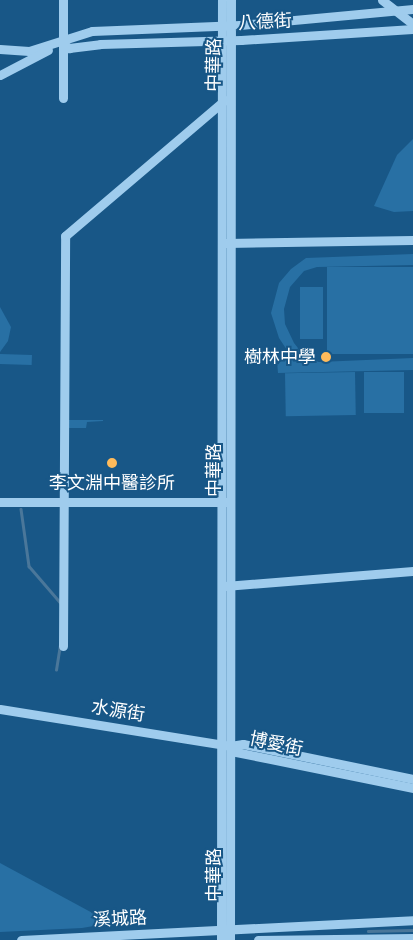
<!DOCTYPE html>
<html>
<head>
<meta charset="utf-8">
<style>
	body { margin:0 }
	#map { position:relative; width:413px; height:940px; overflow:hidden; background:#185787; font-family:Roboto,"Noto Sans TC",sans-serif }
	div>[style] { position:absolute }
	.green>* { inset:0; background:#2870a4; transform-origin:0 0 }
	.stream>* { height:2.5px; margin:-1.25px; padding:0 1.25px; transform-origin:1.25px; border-radius:1.25px; background:#4a779a }
	.minor>* { height:9px; margin:-4.5px; padding:0 4.5px; transform-origin:4.5px; border-radius:4.5px; background:#9fcced }
	.dots>* { width:14px; height:14px; translate:-50% -50%; box-sizing:border-box; border:2px solid #185787; border-radius:50% }
	span { translate:-50% -50%; white-space:nowrap; text-align:center; line-height:1.15; -webkit-text-stroke:4px #185787; paint-order:stroke }
	.street-label { font-size:18px; color:#fff }
	.poi-label { font-size:18px; color:#fff }
	.right { translate:-100% -50%; text-align:right }
</style>
</head>
<body>
<div id="map">
	<div class="green">
		<i style="clip-path:polygon(413px 139px,413px 211px,394px 212px,374px 206px,397px 155px)"></i>
		<i style="clip-path:polygon(413px 254px,413px 265px,317px 267px,304px 271px,290px 287px,284px 309px,285px 324px,294px 343px,306px 358px,319px 362px,413px 358px,413px 370px,278px 373px,277px 361px,293px 359px,279px 338px,271px 313px,279px 283px,291px 269px,306px 258px)"></i>
		<i style="left:413px;top:267px;width:87px;height:86px;rotate:90deg"></i>
		<i style="left:300px;top:287px;width:23px;height:52px"></i>
		<i style="clip-path:polygon(0 307px,11px 327px,8px 341px,0 352px)"></i>
		<i style="left:0;top:354px;width:32px;height:10px;rotate:2deg"></i>
		<i style="left:355px;top:372px;width:43px;height:70px;rotate:89deg"></i>
		<i style="left:404px;top:372px;width:41px;height:40px;rotate:90deg"></i>
		<i style="clip-path:polygon(67px 420px,103px 420px,103px 421px,87px 422px,86px 428px,67px 428px)"></i>
		<i style="clip-path:polygon(0 863px,111px 923px,82px 928px,0 932px)"></i>
	</div>
	<div class="stream">
		<i style="left:21px;top:509px;width:58px;rotate:82deg"></i>
		<i style="left:29px;top:566px;width:48px;rotate:49.3deg"></i>
		<i style="left:56px;top:670px;width:25px;rotate:-81deg"></i>
		<i style="left:368px;top:931px;width:45px;rotate:-1.3deg"></i>
	</div>
	<div class="minor">
		<i style="left:382px;top:0;width:39px;rotate:38deg"></i>
		<i style="left:62px;top:43px;width:9px;rotate:36deg"></i>
		<i style="left:69px;top:48px;width:31px;rotate:-7deg"></i>
		<i style="left:100px;top:44px;width:141px;rotate:-1.6deg"></i>
		<i style="left:241px;top:40px;width:172px;rotate:-3.7deg"></i>
		<i style="left:0;top:49px;width:29px;rotate:4deg"></i>
		<i style="left:29px;top:51px;width:66px;rotate:-17.6deg"></i>
		<i style="left:92px;top:31px;width:148px;rotate:-2.3deg"></i>
		<i style="left:240px;top:25px;width:174px;rotate:-5.3deg"></i>
		<i style="left:0;top:75px;width:54px;rotate:-27.5deg"></i>
		<i style="left:63px;top:98px;width:98px;rotate:-90deg"></i>
		<i style="left:226px;top:243px;width:187px;rotate:-0.9deg"></i>
		<i style="left:0;top:502px;width:228px"></i>
		<i style="left:225px;top:586px;width:189px;rotate:-4.6deg"></i>
		<i style="left:63px;top:646px;width:410px;rotate:-89.7deg"></i>
		<i style="left:65px;top:236px;width:210px;rotate:-40.4deg"></i>
		<i style="left:0;top:709px;width:233px;rotate:9.1deg"></i>
		<i style="left:230px;top:746px;width:13px;rotate:-9deg"></i>
		<i style="left:243px;top:744px;width:174px;rotate:11.6deg"></i>
		<i style="left:230px;top:746px;width:8px;rotate:45deg"></i>
		<i style="left:236px;top:752px;width:181px;rotate:11.5deg"></i>
		<i style="left:21px;top:940px;width:393px;rotate:-2.9deg"></i>
		<i style="left:221px;top:940px;width:940px;rotate:-89.94deg"></i>
		<i style="left:230px;top:940px;width:940px;rotate:-89.94deg"></i>
		<i style="left:258px;top:940px;width:155px;rotate:-0.7deg"></i>
	</div>
	<div class="dots">
		<i style="left:326px;top:357px;background:#ffbb5b"></i>
		<i style="left:112px;top:463px;background:#ffbb5b"></i>
	</div>
	<div class="street-label">
		<span style="left:265px;top:22px;rotate:-3deg">八德街</span>
		<span style="left:214px;top:65px;rotate:-89deg">中華路</span>
		<span style="left:214px;top:470px;rotate:-90deg">中華路</span>
		<span style="left:118px;top:711px;rotate:9deg">水源街</span>
		<span style="left:276px;top:744px;rotate:12deg">博愛街</span>
		<span style="left:214px;top:875px;rotate:-90deg">中華路</span>
		<span style="left:120px;top:919px;rotate:-3deg">溪城路</span>
	</div>
	<div class="poi-label">
		<span class="right" style="left:316px;top:357px">樹林中學</span>
		<span style="left:112px;top:483px">李文淵中醫診所</span>
	</div>
</div>
</body>
</html>
